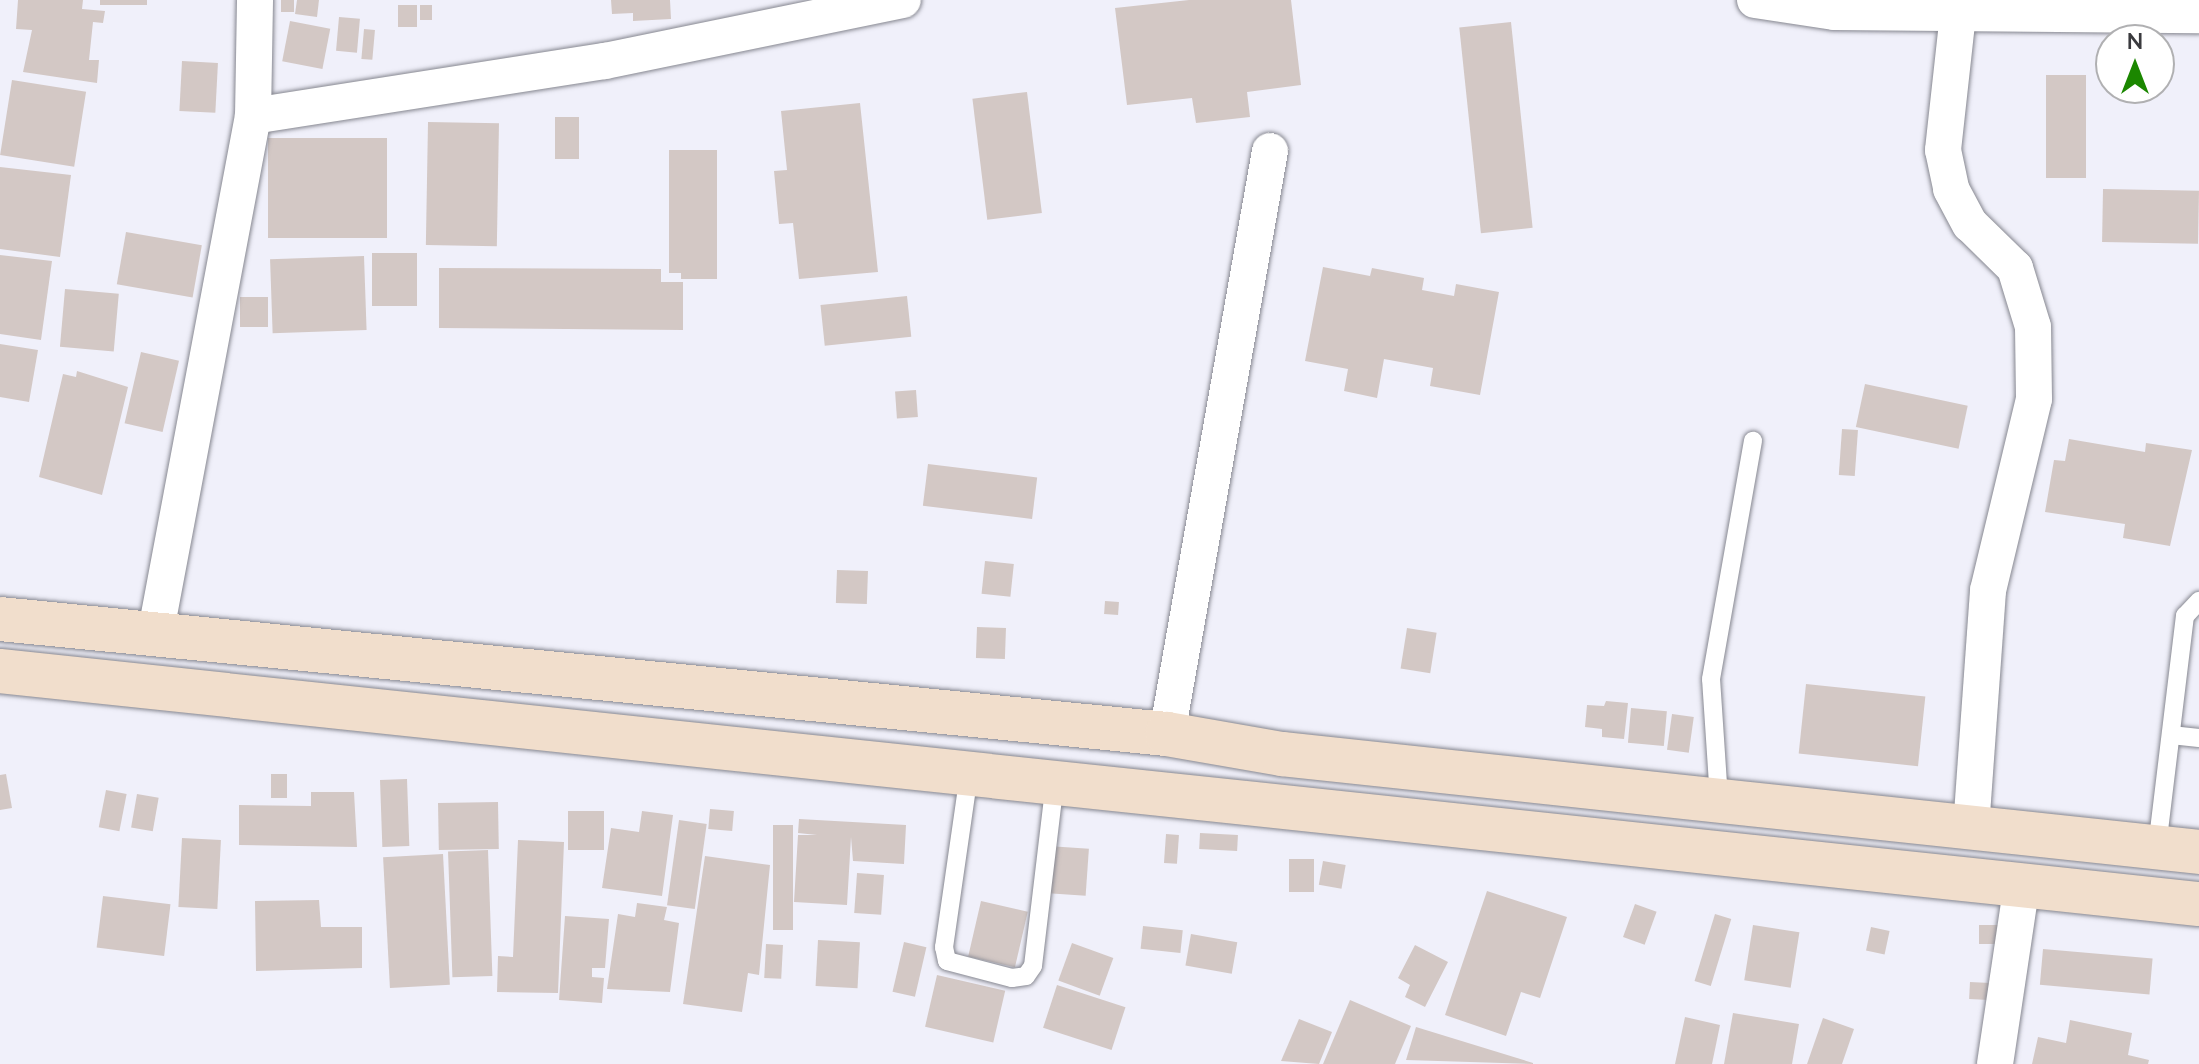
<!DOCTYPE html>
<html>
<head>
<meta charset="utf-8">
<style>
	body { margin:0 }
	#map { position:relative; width:2199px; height:1064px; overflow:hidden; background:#f0f0fa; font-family:"Nunito Sans",sans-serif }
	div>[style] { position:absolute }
	.building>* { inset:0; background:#d3c8c5; transform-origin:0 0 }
	.roads { filter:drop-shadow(0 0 2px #868790) drop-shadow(0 0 2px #868790) }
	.lane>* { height:18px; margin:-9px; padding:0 9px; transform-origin:9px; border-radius:9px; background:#fff }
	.street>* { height:36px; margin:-18px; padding:0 18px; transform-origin:18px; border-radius:18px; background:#fff }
	.secondary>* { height:44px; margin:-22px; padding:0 22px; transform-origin:22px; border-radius:22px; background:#f1decc }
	span { translate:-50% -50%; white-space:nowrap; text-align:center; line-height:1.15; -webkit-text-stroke:6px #fff; paint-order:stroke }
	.north { position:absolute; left:2095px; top:24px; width:80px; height:80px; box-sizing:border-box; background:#fff; border:2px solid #b0b0b2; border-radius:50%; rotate:0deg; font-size:22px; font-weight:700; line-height:32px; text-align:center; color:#3a3a3e }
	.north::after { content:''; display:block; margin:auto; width:28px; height:36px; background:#1b8700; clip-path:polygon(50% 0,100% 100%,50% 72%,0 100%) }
</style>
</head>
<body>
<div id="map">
	<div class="building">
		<i style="clip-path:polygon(18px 0,83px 0,82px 9px,105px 11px,103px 23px,93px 22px,89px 60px,99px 60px,97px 83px,23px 72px,32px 30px,16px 29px)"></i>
		<i style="left:100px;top:0;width:47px;height:5px"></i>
		<i style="left:281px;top:0;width:13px;height:12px"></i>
		<i style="clip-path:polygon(297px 0,319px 0,317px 17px,295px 14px)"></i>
		<i style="clip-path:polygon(611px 0,670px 0,671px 19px,633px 21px,633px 13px,612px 14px)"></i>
		<i style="clip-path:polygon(1189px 0,1291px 0,1301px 85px,1247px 92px,1250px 117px,1196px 123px,1192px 98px,1127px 105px,1115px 8px)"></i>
		<i style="left:398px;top:5px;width:19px;height:22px"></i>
		<i style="left:420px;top:5px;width:12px;height:15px"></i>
		<i style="left:339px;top:17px;width:21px;height:34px;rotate:5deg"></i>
		<i style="left:290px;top:21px;width:41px;height:41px;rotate:11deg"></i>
		<i style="left:1511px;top:22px;width:207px;height:52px;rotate:84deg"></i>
		<i style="left:364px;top:29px;width:11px;height:30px;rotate:5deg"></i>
		<i style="left:182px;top:61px;width:36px;height:50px;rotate:3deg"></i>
		<i style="left:2046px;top:75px;width:40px;height:103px"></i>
		<i style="left:12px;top:80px;width:75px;height:76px;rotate:9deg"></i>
		<i style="left:1027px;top:92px;width:122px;height:55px;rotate:83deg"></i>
		<i style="clip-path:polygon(860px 103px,878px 272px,799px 279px,793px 223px,779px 224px,774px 171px,787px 170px,781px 111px)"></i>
		<i style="left:555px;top:117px;width:24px;height:42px"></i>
		<i style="left:428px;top:122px;width:71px;height:123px;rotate:1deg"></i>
		<i style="left:268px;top:138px;width:119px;height:100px"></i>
		<i style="clip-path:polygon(669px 150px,717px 150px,717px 279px,681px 279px,681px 273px,669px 273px)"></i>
		<i style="clip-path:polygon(0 167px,71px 175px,60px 257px,0 249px)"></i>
		<i style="left:2103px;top:189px;width:96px;height:53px;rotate:1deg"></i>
		<i style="left:126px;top:232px;width:77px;height:53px;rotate:10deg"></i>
		<i style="left:372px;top:253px;width:45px;height:53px"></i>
		<i style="clip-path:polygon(0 255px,52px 261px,41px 340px,0 334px)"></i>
		<i style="left:364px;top:256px;width:74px;height:94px;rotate:88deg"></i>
		<i style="clip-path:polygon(1323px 267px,1370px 276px,1372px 268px,1424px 278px,1422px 290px,1454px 296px,1456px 284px,1499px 292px,1480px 395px,1430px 386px,1433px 368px,1384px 359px,1377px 398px,1344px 391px,1348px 369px,1305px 361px)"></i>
		<i style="clip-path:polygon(439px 268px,661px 269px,661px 282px,683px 282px,683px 330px,439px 328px)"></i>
		<i style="left:65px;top:289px;width:54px;height:58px;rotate:5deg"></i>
		<i style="left:907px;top:296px;width:41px;height:87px;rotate:84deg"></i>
		<i style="left:240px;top:297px;width:28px;height:30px"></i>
		<i style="clip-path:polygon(0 344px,38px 350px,29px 402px,0 397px)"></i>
		<i style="left:141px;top:352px;width:39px;height:73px;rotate:13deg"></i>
		<i style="clip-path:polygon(77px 371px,128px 387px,102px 495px,39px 477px,63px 374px,76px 377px)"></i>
		<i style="left:1865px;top:384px;width:105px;height:44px;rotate:12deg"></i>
		<i style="left:916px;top:390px;width:27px;height:21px;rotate:86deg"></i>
		<i style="left:1842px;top:429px;width:16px;height:46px;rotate:4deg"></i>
		<i style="clip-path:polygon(2069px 439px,2145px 452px,2146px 443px,2192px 450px,2170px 546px,2123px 538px,2125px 524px,2045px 512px,2054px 460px,2065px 461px)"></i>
		<i style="left:928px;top:464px;width:110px;height:42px;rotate:7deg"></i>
		<i style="left:985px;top:561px;width:29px;height:33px;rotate:6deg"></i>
		<i style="left:837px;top:570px;width:31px;height:33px;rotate:2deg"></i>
		<i style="left:1105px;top:601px;width:14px;height:13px;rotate:4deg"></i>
		<i style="left:977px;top:627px;width:29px;height:31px;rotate:2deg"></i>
		<i style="left:1407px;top:628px;width:30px;height:41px;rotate:9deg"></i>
		<i style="left:1806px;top:684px;width:120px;height:70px;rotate:6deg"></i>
		<i style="clip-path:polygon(1606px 701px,1628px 703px,1624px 739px,1602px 737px,1602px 729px,1585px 727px,1587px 705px,1604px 706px)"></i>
		<i style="left:1631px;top:708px;width:36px;height:35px;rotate:5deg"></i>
		<i style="left:1672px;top:714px;width:22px;height:36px;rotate:8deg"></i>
		<i style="clip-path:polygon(6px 774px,12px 808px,0 810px,0 775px)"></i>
		<i style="left:271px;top:774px;width:16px;height:24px"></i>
		<i style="left:407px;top:779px;width:67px;height:27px;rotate:88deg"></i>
		<i style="left:106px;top:790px;width:21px;height:38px;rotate:11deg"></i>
		<i style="clip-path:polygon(311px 792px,354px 792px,357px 847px,239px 845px,239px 805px,311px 806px)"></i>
		<i style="left:137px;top:794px;width:22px;height:34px;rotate:10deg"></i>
		<i style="left:498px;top:802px;width:47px;height:60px;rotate:89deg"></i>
		<i style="left:710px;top:809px;width:24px;height:20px;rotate:5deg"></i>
		<i style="left:568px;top:811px;width:36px;height:39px"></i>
		<i style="clip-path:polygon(642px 811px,673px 815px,662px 896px,602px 888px,611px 828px,639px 832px)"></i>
		<i style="clip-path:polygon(799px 819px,906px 825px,904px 864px,853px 861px,851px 837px,847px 905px,794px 902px,798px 835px,817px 835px,798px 833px)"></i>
		<i style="left:679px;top:820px;width:28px;height:86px;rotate:8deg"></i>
		<i style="left:773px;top:825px;width:20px;height:105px"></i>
		<i style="left:1200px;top:833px;width:38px;height:16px;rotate:3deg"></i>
		<i style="left:1166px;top:834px;width:13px;height:29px;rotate:4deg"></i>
		<i style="left:182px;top:838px;width:39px;height:69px;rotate:3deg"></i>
		<i style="clip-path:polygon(518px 840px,564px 842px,558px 993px,497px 992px,498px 956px,513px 957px)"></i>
		<i style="left:1048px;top:846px;width:41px;height:47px;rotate:4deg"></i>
		<i style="left:488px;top:850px;width:126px;height:40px;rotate:88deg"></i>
		<i style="left:443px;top:854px;width:131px;height:60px;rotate:87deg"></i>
		<i style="clip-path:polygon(705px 856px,770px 865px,759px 975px,748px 973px,742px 1012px,683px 1004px)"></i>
		<i style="left:1289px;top:859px;width:25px;height:33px"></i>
		<i style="left:1323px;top:861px;width:23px;height:24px;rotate:10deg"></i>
		<i style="left:857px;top:873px;width:27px;height:40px;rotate:4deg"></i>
		<i style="clip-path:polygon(1487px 891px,1567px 917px,1540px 998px,1521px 992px,1506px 1036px,1445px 1015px)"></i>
		<i style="left:103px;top:896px;width:68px;height:52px;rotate:7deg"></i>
		<i style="clip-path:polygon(319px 900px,321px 927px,362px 927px,362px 968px,256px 971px,255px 901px)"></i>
		<i style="left:981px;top:901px;width:48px;height:57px;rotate:13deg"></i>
		<i style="clip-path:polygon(637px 903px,667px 907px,664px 920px,679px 923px,670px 992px,607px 989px,618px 914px,635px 917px)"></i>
		<i style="left:1635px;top:904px;width:23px;height:35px;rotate:20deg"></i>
		<i style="left:1715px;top:914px;width:17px;height:70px;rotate:17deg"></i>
		<i style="clip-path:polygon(565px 916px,609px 919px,605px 968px,592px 968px,592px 977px,604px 978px,602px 1003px,559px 1000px)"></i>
		<i style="left:1753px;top:925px;width:47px;height:56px;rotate:9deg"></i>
		<i style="left:1979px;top:925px;width:19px;height:19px"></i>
		<i style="left:1143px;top:926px;width:40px;height:23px;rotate:6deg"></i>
		<i style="left:1871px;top:927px;width:19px;height:24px;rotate:12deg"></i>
		<i style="left:1191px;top:934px;width:47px;height:32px;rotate:10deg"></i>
		<i style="left:818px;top:940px;width:42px;height:46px;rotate:3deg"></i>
		<i style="left:904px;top:942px;width:23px;height:51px;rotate:13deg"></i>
		<i style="left:1072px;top:943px;width:44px;height:40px;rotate:20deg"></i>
		<i style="left:766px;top:944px;width:17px;height:34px;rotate:3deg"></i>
		<i style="clip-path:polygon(1415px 945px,1448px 962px,1425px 1007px,1405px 997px,1410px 985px,1398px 978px)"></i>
		<i style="left:2043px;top:949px;width:110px;height:36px;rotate:5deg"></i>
		<i style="left:937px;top:975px;width:70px;height:53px;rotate:13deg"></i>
		<i style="left:1970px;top:982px;width:20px;height:17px;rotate:3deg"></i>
		<i style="left:1057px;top:985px;width:72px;height:45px;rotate:18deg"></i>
		<i style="clip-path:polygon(1350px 1000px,1411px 1026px,1395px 1064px,1323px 1064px)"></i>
		<i style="clip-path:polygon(1733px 1013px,1799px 1024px,1792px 1064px,1724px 1064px)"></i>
		<i style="clip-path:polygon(1685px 1017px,1720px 1025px,1712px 1064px,1675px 1064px)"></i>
		<i style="clip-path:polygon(1823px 1018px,1854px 1029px,1842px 1064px,1807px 1064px)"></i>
		<i style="clip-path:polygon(1299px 1019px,1332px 1032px,1319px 1064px,1281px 1061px)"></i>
		<i style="clip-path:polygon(2070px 1020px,2132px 1033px,2128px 1055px,2149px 1060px,2148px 1064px,2032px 1064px,2038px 1037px,2066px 1043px)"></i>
		<i style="clip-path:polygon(1416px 1027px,1533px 1063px,1533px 1064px,1406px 1060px)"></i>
	</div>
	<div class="roads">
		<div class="lane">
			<i style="left:2171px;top:735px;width:28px;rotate:6deg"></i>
			<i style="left:969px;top:774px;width:175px;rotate:98.2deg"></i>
			<i style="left:944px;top:947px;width:14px;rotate:78deg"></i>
			<i style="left:947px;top:961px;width:67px;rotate:14.7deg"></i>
			<i style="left:1012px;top:978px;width:14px;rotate:-8deg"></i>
			<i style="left:1026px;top:976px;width:12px;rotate:-55deg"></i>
			<i style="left:1033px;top:966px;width:186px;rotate:-83.2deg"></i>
			<i style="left:1719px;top:799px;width:120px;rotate:-93.8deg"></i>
			<i style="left:1711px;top:679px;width:242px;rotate:-80deg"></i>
			<i style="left:2157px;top:847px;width:233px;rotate:-83.1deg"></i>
			<i style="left:2185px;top:616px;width:21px;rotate:-47deg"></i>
		</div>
		<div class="street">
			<i style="left:1755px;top:0;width:80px;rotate:8.6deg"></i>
			<i style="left:1834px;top:12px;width:365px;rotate:0.5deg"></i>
			<i style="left:1958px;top:14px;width:137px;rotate:96.3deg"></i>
			<i style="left:1943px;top:150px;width:40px;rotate:78deg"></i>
			<i style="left:1951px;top:189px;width:40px;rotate:62deg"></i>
			<i style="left:1970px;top:224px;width:63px;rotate:44.4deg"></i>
			<i style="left:2015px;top:268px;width:62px;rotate:73deg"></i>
			<i style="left:2033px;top:327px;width:72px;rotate:89.2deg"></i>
			<i style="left:2034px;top:399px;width:197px;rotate:103.5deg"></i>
			<i style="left:1988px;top:591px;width:236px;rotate:94.1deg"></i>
			<i style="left:253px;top:116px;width:356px;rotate:-8.9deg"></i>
			<i style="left:605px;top:61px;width:304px;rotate:-11.6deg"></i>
			<i style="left:155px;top:636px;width:529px;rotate:-79.33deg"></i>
			<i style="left:253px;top:116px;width:116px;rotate:-89deg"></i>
			<i style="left:1167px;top:734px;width:592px;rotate:-79.98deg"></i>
			<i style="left:1995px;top:1064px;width:182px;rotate:-81.5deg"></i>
		</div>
		<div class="secondary">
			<i style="left:0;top:619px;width:1173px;rotate:5.63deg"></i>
			<i style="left:1167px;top:734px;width:117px;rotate:9.9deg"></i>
			<i style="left:1282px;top:754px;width:922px;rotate:6.1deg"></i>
			<i style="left:0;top:671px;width:2211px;rotate:6.05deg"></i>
		</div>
	</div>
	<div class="north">N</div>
</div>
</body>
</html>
